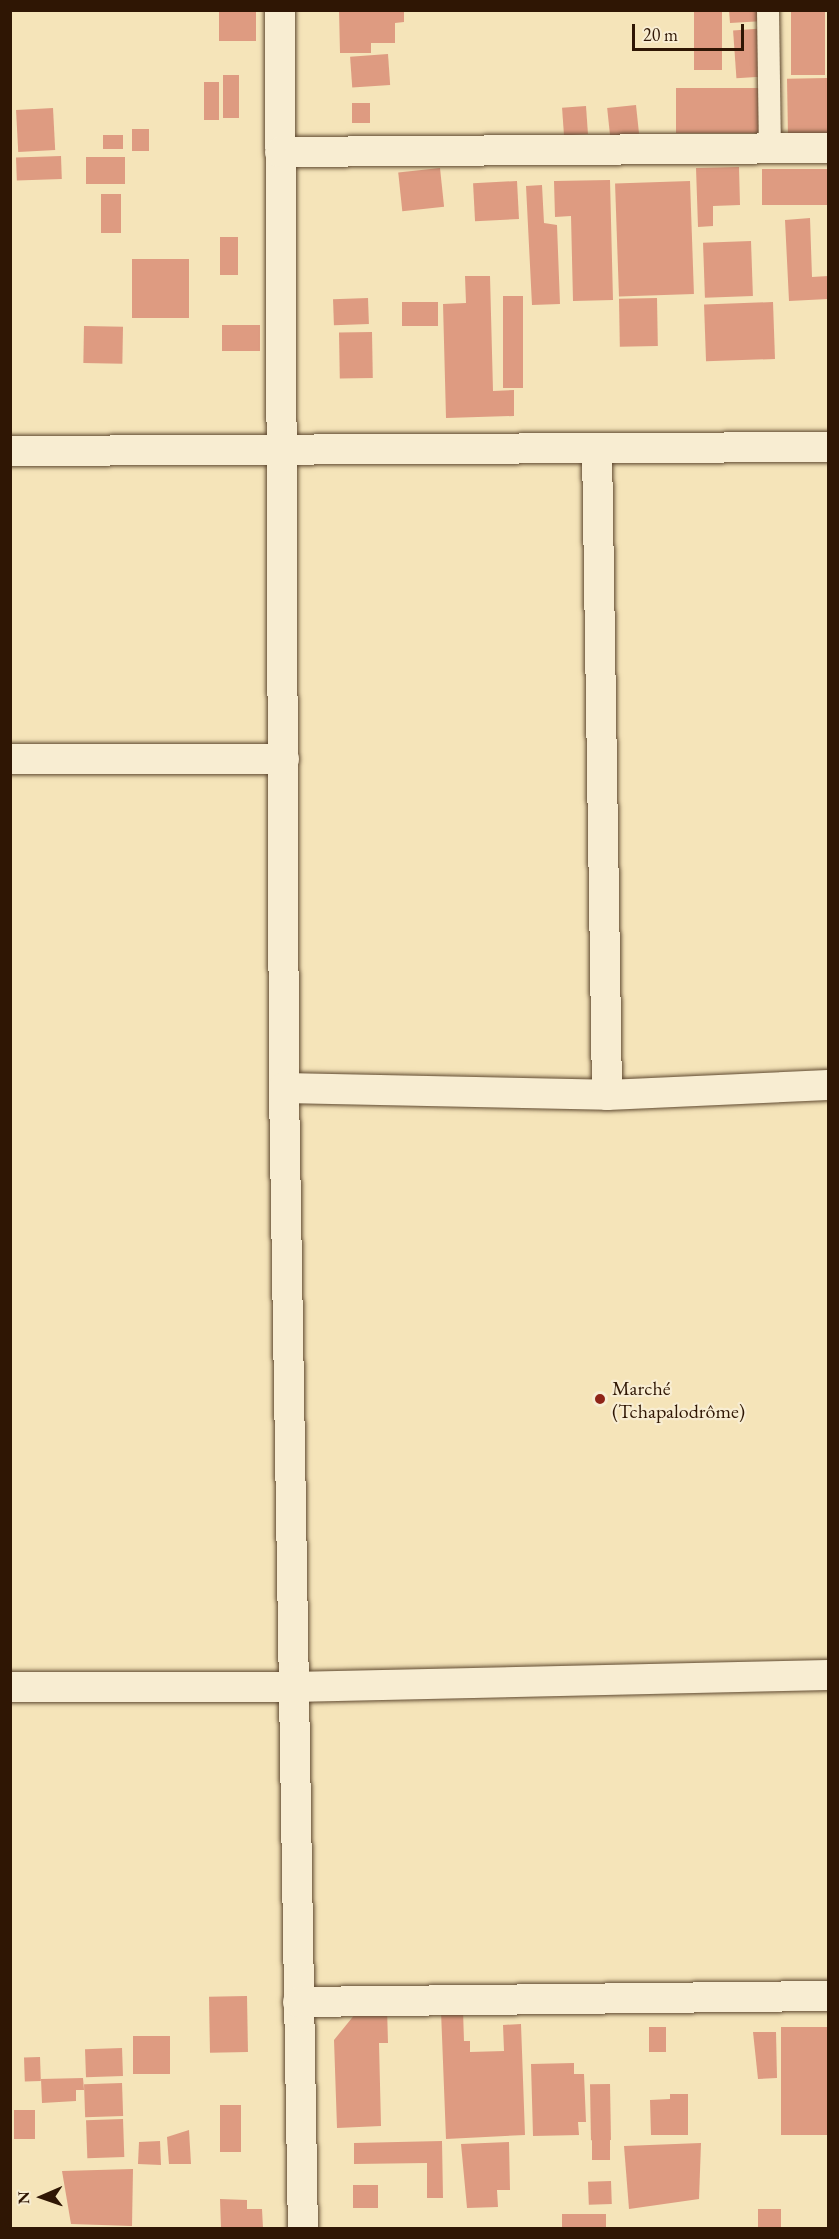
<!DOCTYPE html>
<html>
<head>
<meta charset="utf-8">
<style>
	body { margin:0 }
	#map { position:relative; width:839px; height:2239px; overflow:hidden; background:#f5e4b9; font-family:"EB Garamond",serif }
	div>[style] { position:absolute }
	.building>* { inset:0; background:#de9b81; transform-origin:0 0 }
	.roads { filter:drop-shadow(0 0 2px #604a31) drop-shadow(0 0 2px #604a31) }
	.pedestrian>* { height:22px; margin:-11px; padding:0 11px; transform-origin:11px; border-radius:11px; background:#f8edd2 }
	.minor>* { height:30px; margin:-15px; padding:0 15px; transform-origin:15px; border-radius:15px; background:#f8edd2 }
	.dots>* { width:16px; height:16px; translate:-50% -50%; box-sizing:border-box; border:3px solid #f8edd2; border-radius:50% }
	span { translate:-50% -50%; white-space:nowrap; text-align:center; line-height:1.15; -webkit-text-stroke:4.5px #f8edd2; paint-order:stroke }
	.poi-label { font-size:20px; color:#2f1604 }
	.left { translate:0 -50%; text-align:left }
	.frame { position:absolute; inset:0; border:12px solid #2f1604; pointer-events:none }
	.north { position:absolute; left:12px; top:2167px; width:60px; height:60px; -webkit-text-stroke:4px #f8edd2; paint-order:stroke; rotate:268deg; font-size:16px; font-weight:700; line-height:24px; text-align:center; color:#2f1604 }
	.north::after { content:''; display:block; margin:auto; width:21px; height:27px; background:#2f1604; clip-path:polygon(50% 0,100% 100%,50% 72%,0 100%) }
	.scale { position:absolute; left:632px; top:24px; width:112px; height:27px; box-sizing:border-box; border:3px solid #2f1604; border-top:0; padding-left:8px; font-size:18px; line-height:21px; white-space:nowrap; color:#2f1604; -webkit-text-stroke:4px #f8edd2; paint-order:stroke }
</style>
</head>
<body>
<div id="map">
	<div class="building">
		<i style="left:219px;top:10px;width:37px;height:31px"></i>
		<i style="clip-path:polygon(339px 10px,404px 10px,404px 22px,395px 23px,395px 43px,371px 43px,371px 53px,340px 53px)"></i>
		<i style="left:694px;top:10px;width:28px;height:60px"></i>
		<i style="clip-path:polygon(729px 10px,763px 10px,764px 21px,730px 23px)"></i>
		<i style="left:791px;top:10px;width:34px;height:65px"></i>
		<i style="left:768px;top:28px;width:48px;height:35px;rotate:86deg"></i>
		<i style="left:388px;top:54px;width:31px;height:38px;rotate:86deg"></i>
		<i style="left:223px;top:75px;width:16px;height:43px"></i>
		<i style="left:827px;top:78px;width:55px;height:40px;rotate:89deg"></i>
		<i style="left:204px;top:82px;width:15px;height:38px"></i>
		<i style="left:676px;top:88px;width:92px;height:45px"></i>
		<i style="left:352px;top:103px;width:18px;height:20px"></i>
		<i style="left:636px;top:105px;width:29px;height:29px;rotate:84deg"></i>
		<i style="left:586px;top:106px;width:28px;height:24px;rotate:86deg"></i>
		<i style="left:53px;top:108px;width:42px;height:37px;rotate:87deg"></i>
		<i style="left:132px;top:129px;width:17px;height:22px"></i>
		<i style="left:103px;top:135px;width:20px;height:14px"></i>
		<i style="left:61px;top:156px;width:23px;height:45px;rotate:88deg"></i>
		<i style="left:86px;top:157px;width:39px;height:27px"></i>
		<i style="clip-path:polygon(739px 167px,740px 205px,713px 206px,713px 226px,698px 227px,696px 168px)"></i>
		<i style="left:440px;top:168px;width:39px;height:42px;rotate:84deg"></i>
		<i style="left:828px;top:169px;width:36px;height:66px;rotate:90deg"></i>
		<i style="clip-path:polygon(610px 180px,613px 300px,573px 301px,571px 216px,555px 217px,554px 181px)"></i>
		<i style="left:517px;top:181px;width:38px;height:44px;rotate:87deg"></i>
		<i style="left:690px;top:181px;width:113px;height:75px;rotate:88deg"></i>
		<i style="clip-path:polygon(542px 185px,544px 223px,557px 225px,560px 304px,532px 305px,526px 186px)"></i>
		<i style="left:101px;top:194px;width:20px;height:39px"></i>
		<i style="clip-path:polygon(810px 218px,812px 277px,828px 276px,828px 299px,789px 301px,785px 220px)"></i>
		<i style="left:220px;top:237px;width:18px;height:38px"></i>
		<i style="left:751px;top:241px;width:55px;height:48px;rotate:88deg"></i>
		<i style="left:189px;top:259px;width:59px;height:57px;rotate:90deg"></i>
		<i style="clip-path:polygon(465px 276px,490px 276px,493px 391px,514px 390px,514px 416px,446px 418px,443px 304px,466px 303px)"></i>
		<i style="left:523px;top:296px;width:92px;height:20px;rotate:90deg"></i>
		<i style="left:368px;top:298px;width:26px;height:35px;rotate:88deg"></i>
		<i style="left:657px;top:298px;width:48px;height:38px;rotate:89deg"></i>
		<i style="left:438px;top:302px;width:24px;height:36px;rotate:90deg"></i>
		<i style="left:773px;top:302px;width:57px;height:69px;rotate:88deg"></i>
		<i style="left:222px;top:325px;width:38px;height:26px"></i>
		<i style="left:84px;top:326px;width:39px;height:37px;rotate:1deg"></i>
		<i style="left:372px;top:332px;width:46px;height:33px;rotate:89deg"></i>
		<i style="left:247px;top:1996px;width:56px;height:38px;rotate:89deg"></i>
		<i style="clip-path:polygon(387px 2007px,388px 2043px,379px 2043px,381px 2126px,337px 2128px,334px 2040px,360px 2008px)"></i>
		<i style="clip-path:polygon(463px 2010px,464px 2041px,470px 2041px,470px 2052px,504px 2051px,503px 2025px,521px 2024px,525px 2135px,446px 2139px,441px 2011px)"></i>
		<i style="left:649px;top:2027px;width:17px;height:25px"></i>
		<i style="left:781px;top:2027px;width:47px;height:108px"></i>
		<i style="clip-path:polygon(753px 2032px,776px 2032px,777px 2078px,758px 2079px)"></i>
		<i style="left:133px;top:2036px;width:37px;height:38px"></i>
		<i style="left:122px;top:2048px;width:28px;height:37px;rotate:88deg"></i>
		<i style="left:40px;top:2057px;width:24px;height:16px;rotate:88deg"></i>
		<i style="clip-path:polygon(574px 2063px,574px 2074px,584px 2074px,586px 2122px,578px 2122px,579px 2135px,533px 2136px,531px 2064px)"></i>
		<i style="clip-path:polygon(83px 2078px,84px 2090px,76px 2090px,76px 2101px,42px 2103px,41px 2079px)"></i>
		<i style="left:122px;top:2083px;width:33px;height:38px;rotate:88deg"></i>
		<i style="left:610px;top:2084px;width:56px;height:20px;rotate:89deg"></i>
		<i style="clip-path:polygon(670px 2094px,688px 2094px,688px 2135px,651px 2135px,650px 2100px,670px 2099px)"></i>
		<i style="left:241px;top:2105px;width:47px;height:21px;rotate:90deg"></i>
		<i style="left:14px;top:2110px;width:21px;height:29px"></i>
		<i style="left:123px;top:2119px;width:38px;height:37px;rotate:88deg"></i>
		<i style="clip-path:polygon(189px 2130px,191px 2164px,169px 2164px,167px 2137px)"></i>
		<i style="left:610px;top:2140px;width:20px;height:18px;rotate:90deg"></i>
		<i style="clip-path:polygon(160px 2141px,161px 2165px,138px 2164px,139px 2142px)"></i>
		<i style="clip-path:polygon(442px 2141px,443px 2198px,427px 2198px,427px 2163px,354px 2164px,354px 2143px)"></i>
		<i style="clip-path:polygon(509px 2142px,510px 2190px,497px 2190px,498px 2207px,467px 2208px,461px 2144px)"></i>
		<i style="clip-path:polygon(701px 2143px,699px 2199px,629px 2209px,624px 2146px)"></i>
		<i style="clip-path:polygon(133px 2169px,132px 2226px,71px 2224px,62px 2171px)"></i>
		<i style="left:611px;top:2181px;width:23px;height:23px;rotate:88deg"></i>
		<i style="left:353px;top:2185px;width:25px;height:23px"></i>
		<i style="clip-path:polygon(220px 2199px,247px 2200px,247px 2209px,262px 2209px,263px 2228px,221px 2228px)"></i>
		<i style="left:758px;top:2209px;width:23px;height:19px"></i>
		<i style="left:606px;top:2214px;width:14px;height:44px;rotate:90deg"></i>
	</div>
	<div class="roads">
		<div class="pedestrian">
			<i style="left:768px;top:10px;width:138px;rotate:89.2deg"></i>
		</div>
		<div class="minor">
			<i style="left:280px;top:10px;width:1078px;rotate:89.79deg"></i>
			<i style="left:284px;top:1088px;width:1140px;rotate:89.05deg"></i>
			<i style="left:280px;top:152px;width:548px;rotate:-0.42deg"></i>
			<i style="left:597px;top:448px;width:647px;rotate:89.11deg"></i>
			<i style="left:10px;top:451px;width:818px;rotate:-0.28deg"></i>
			<i style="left:10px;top:759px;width:274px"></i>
			<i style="left:284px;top:1088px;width:323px;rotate:1.2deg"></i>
			<i style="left:607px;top:1095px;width:221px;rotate:-2.6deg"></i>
			<i style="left:10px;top:1687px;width:282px"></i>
			<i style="left:292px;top:1687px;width:536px;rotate:-1.28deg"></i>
			<i style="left:298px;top:2002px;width:530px;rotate:-0.65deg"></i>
		</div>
	</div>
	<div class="dots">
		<i style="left:600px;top:1399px;background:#8f2418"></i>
	</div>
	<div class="poi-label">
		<span class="left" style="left:612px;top:1400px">Marché<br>(Tchapalodrôme)</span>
	</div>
	<div class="frame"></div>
	<div class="north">N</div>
	<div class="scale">20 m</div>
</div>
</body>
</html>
